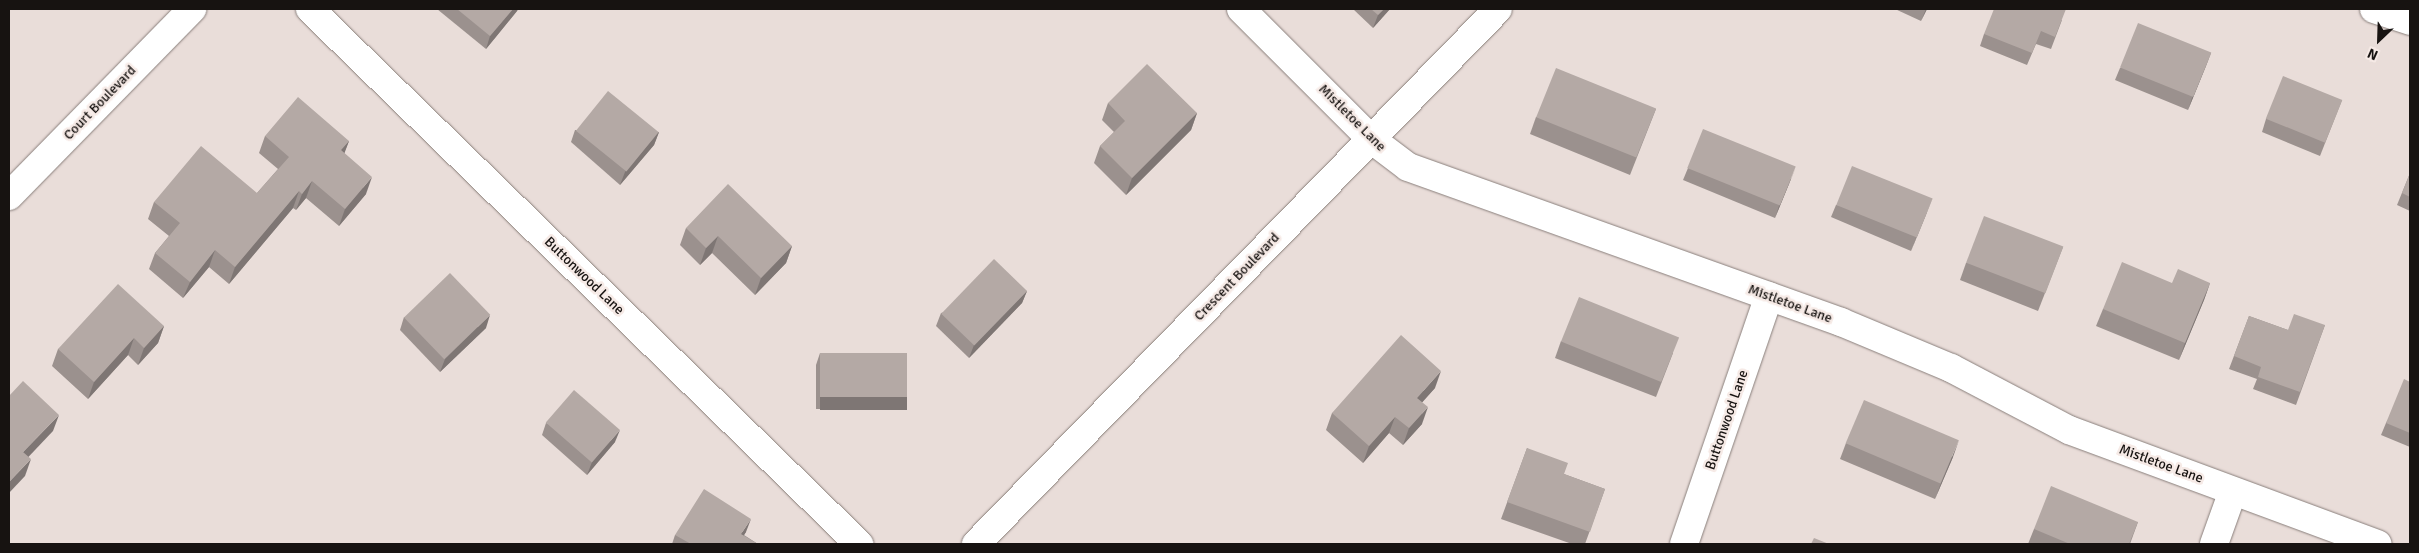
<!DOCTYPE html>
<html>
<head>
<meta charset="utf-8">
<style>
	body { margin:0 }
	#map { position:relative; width:2419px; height:553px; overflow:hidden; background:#e9ddd9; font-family:Signika,sans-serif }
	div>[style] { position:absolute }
	.roads { filter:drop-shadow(0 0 1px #897f7b) drop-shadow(0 0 1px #897f7b) }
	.minor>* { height:28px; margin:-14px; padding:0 14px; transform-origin:14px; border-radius:14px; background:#fff }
	.wall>* { inset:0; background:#9b918e }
	.shaded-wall>* { inset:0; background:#7e7674; transform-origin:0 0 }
	.building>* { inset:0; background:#b4a9a5; transform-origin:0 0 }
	span { translate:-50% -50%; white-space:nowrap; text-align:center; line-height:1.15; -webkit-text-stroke:5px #f6eae6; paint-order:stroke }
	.street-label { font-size:14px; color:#171311 }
	.frame { position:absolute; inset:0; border:10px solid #171311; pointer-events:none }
	.north { position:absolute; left:2354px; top:15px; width:50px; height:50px; -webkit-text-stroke:4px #f6eae6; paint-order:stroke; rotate:204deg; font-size:14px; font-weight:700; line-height:20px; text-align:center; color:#171311 }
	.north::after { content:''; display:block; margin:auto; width:18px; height:22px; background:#171311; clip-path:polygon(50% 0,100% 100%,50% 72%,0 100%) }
</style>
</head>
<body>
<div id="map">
	<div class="roads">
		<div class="minor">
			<i style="left:310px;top:9px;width:767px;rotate:44.26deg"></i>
			<i style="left:1241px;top:9px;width:184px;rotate:45deg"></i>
			<i style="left:1371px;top:139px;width:46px;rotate:37.1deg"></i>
			<i style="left:1408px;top:167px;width:460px;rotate:19.7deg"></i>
			<i style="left:1841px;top:322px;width:119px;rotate:22.7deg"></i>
			<i style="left:1951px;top:368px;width:133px;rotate:27.7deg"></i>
			<i style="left:2069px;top:430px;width:329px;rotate:20.3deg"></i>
			<i style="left:2374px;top:9px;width:38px;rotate:18deg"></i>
			<i style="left:9px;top:196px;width:262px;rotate:-45.6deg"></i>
			<i style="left:976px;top:544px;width:747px;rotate:-45.7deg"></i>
			<i style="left:1684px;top:544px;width:262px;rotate:-71.1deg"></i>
			<i style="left:2214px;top:544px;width:56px;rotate:-70.3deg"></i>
		</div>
	</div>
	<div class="wall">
		<i style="clip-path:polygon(437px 9px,518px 9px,517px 11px,486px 49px)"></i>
		<i style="clip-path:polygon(1353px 9px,1390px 9px,1373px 28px)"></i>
		<i style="clip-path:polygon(1895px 9px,1927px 9px,1921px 21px)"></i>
		<i style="clip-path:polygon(2062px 20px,2051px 49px,2036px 44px,2027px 65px,1980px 46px,1984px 34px)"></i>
		<i style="clip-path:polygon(2211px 53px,2188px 110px,2115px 80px,2120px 68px)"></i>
		<i style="clip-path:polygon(2342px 100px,2320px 156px,2262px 132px,2266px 119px)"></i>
		<i style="clip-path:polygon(1108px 103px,1197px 113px,1191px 130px,1126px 195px,1094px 163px,1100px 146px,1114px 132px,1102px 120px)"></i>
		<i style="clip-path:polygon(1656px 109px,1630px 175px,1530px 134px,1536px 117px)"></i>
		<i style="clip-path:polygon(575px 130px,659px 132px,654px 145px,620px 185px,571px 142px)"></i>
		<i style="clip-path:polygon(265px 136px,349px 141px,344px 153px,366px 194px,339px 226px,306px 198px,296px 210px,293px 208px,229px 284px,209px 267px,183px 298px,149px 269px,155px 253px,169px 236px,148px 219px,154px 202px,257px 193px,278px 169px,259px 153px)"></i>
		<i style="clip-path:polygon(1688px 168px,1791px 179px,1775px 218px,1683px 180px)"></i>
		<i style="clip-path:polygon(2410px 173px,2410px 211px,2397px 205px)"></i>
		<i style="clip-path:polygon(1836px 205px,1927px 212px,1911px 251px,1831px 217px)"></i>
		<i style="clip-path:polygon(686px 228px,792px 246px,786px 263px,755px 295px,712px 253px,700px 265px,680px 245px)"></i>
		<i style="clip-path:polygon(2063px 247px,2038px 311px,1960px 280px,1966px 263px)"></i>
		<i style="clip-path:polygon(2172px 283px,2210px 283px,2204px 300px,2179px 360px,2096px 326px,2103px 309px)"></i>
		<i style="clip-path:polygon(1027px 291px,1022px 303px,969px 358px,936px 326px,941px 313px)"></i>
		<i style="clip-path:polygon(2249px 316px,2288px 330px,2325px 325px,2296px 405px,2253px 389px,2257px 379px,2229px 369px)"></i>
		<i style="clip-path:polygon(404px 317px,486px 328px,440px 372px,400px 330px)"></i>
		<i style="clip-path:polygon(164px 326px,158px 343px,138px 365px,128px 355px,88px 399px,52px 366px,58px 349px)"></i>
		<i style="clip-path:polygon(1561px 341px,1673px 353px,1656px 397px,1555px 358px)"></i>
		<i style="clip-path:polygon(820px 353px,903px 409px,816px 409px,816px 365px)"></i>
		<i style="clip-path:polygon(2410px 382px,2410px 447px,2381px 435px,2386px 423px)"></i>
		<i style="clip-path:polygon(1435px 388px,1422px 402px,1422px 424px,1403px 445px,1389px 433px,1363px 463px,1326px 430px,1332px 413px)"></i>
		<i style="clip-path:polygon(546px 423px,615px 442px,587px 475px,542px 435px)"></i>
		<i style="clip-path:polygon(1846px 443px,1953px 457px,1935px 499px,1840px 459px)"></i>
		<i style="clip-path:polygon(1527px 448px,1564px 474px,1605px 489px,1585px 544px,1572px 544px,1501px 519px)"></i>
		<i style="clip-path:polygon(2138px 522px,2130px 544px,2028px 544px,2034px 529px)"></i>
		<i style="clip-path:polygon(746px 532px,744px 535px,758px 544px,672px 544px,675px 535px)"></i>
	</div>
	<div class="shaded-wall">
		<i style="clip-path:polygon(513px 9px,518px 9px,517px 11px,486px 49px,490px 36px)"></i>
		<i style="clip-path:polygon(1384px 9px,1390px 9px,1373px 28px,1378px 15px)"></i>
		<i style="clip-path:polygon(1926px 9px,1927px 9px,1921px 21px)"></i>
		<i style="clip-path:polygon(2211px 53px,2206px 66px,2188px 110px,2192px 98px)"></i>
		<i style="clip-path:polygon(1197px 113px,1191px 130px,1126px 195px,1132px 178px)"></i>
		<i style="clip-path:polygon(659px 132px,654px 145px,620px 185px,625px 172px)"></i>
		<i style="clip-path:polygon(349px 141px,343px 157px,341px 150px)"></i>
		<i style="clip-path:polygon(1796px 167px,1791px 179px,1775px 218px,1779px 206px)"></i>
		<i style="clip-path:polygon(372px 177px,366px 194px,339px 226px,345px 209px)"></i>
		<i style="clip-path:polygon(312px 181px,306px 198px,296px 210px,302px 194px)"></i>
		<i style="clip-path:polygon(299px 191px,293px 208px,229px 284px,235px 267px)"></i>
		<i style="clip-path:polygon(1932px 199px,1927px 212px,1911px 251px,1916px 238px)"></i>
		<i style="clip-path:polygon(718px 236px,712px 253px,700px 265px,706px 248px)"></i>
		<i style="clip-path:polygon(792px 246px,786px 263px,755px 295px,761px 278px)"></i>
		<i style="clip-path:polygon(215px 250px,209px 267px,183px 298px,190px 282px)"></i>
		<i style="clip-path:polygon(2210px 283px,2204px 300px,2179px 360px,2185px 343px)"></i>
		<i style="clip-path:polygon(1027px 291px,1022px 303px,969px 358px,974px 345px)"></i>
		<i style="clip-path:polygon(490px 315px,486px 328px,440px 372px,445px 359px)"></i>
		<i style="clip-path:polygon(164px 326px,158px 343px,138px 365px,144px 348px)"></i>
		<i style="clip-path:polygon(134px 338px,128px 355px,88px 399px,94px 382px)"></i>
		<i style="clip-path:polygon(1441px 371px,1435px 388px,1411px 415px,1417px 398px)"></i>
		<i style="left:820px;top:397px;width:87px;height:13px"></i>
		<i style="clip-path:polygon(1428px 407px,1422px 424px,1403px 445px,1409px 428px)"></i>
		<i style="clip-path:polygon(59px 415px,53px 431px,17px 469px,23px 452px)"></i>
		<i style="clip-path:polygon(1395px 417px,1389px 433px,1363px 463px,1369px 446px)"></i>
		<i style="clip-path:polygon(620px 430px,615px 442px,587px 475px,592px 462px)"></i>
		<i style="clip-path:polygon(1959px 440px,1953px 457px,1935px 499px,1941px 483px)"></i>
		<i style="clip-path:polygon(31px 459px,25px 476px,9px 493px,9px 482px)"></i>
		<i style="clip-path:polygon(751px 519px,746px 532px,738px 544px,741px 534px)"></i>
	</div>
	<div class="building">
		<i style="clip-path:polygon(457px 9px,513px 9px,490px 36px)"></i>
		<i style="clip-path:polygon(1371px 9px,1384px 9px,1378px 15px)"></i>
		<i style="clip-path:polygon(1994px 9px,2066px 9px,2055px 37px,2041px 31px,2032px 53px,1984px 34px)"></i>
		<i style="left:2138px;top:23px;width:79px;height:48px;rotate:22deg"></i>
		<i style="clip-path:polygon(1147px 64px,1197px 113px,1132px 178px,1100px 146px,1125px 121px,1108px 103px)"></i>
		<i style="left:1556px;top:68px;width:108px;height:53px;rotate:22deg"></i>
		<i style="left:2283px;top:76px;width:64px;height:46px;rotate:22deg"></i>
		<i style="left:608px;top:91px;width:65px;height:51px;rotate:39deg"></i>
		<i style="clip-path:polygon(298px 97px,349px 141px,341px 150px,372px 177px,345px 209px,312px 181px,302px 194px,299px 191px,235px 267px,215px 250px,190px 282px,155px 253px,180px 223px,154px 202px,201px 146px,257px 193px,289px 157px,265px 136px)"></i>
		<i style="left:1703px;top:129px;width:100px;height:42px;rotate:22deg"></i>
		<i style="left:1852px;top:166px;width:87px;height:42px;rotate:22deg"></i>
		<i style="clip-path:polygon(2410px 173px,2410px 197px,2402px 193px)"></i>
		<i style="clip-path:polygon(728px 184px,792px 246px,761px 278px,718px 236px,706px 248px,686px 228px)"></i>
		<i style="left:1984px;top:216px;width:85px;height:50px;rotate:21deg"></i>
		<i style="left:994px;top:259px;width:46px;height:76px;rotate:44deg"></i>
		<i style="clip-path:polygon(2122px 262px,2172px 283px,2178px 269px,2210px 283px,2185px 343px,2103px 309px)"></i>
		<i style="left:450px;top:273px;width:58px;height:64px;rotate:46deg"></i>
		<i style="clip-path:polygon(118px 284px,164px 326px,144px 348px,134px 338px,94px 382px,58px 349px)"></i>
		<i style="left:1579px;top:297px;width:108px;height:48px;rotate:22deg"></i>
		<i style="clip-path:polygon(2294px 314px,2325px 325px,2300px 392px,2258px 377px,2261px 367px,2234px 356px,2249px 316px,2288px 330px)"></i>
		<i style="clip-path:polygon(1401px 335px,1441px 371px,1417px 398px,1428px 407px,1409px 428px,1395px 417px,1369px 446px,1332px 413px)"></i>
		<i style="left:820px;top:353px;width:87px;height:44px"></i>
		<i style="clip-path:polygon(2404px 379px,2410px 382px,2410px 433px,2386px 423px)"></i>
		<i style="clip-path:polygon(23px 381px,59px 415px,23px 452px,31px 459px,9px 482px,9px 396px)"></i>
		<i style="left:574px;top:390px;width:61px;height:43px;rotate:41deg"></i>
		<i style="left:1864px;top:400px;width:103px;height:47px;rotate:23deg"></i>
		<i style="clip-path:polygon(1527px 448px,1568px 463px,1564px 474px,1605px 489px,1590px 532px,1507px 502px)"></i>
		<i style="clip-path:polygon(2051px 486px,2138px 522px,2129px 544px,2070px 544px,2034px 529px)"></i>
		<i style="clip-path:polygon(704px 489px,751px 519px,741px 534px,758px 544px,691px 544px,675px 535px)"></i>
		<i style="clip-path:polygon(1814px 538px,1829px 544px,1811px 544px)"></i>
	</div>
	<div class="street-label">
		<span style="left:100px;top:103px;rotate:-46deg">Court Boulevard</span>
		<span style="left:1352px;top:118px;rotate:45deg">Mistletoe Lane</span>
		<span style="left:584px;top:276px;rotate:44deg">Buttonwood Lane</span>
		<span style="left:1237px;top:277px;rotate:-46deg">Crescent Boulevard</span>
		<span style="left:1790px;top:304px;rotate:20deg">Mistletoe Lane</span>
		<span style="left:1727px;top:420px;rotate:-71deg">Buttonwood Lane</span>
		<span style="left:2161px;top:464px;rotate:20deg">Mistletoe Lane</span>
	</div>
	<div class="frame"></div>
	<div class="north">N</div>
</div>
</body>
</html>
